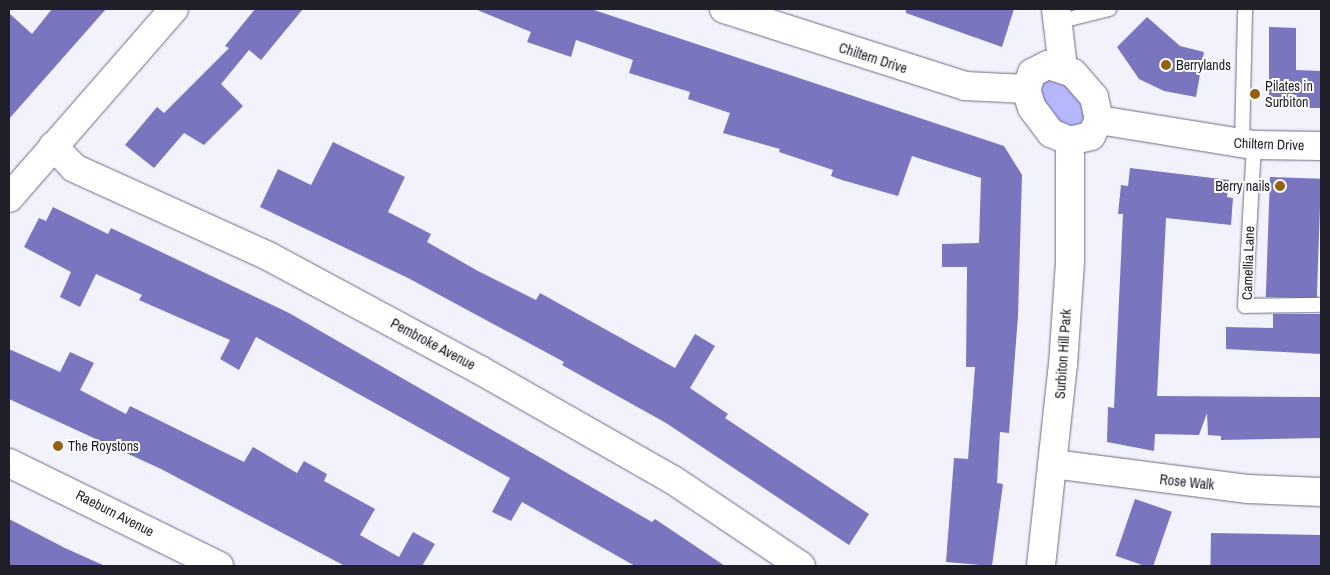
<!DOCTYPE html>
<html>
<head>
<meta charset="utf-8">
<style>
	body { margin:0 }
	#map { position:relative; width:1330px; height:575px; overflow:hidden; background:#f1f2fc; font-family:"Archivo Narrow",sans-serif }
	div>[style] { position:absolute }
	.green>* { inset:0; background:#b7b7fe }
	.building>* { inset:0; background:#7976bf; transform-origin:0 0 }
	.roads { filter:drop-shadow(0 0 1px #6c6c83) drop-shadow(0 0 1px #6c6c83) }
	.lane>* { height:14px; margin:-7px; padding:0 7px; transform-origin:7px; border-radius:7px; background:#fff }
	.street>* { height:28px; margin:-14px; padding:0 14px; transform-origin:14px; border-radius:14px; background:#fff }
	.secondary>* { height:28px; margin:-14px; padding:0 14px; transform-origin:14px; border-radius:14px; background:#fff }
	.dots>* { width:14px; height:14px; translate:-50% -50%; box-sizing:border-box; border:2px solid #fff; border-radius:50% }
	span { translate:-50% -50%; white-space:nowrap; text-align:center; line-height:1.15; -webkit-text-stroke:4px #fff; paint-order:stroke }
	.street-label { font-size:14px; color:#1e1f28 }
	.poi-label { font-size:14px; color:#1e1f28 }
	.left { translate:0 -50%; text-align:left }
	.right { translate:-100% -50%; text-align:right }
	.frame { position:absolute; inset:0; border:10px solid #1e1f28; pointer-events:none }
</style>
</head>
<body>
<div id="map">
	<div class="green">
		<i style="clip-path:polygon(1048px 78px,1062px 81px,1087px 109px,1079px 129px,1062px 127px,1042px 99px,1042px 85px)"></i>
	</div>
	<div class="building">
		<i style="clip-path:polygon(52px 9px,106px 9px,9px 119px,9px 13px,32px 34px)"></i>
		<i style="clip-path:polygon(255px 9px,303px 9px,261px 60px,249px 50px,221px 84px,243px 106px,204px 145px,184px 133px,154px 168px,125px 145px,157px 107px,164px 113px,229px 48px,225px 46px)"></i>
		<i style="clip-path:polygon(475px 9px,591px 9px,1004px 146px,1022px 175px,1018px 316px,1009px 433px,1000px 432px,997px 483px,1003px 484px,992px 566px,946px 562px,954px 458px,968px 459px,975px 367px,966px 367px,967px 267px,942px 267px,942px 244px,979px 243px,981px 178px,912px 156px,898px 196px,842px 180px,831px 176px,833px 170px,779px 152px,780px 149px,723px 133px,730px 113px,688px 99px,690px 92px,629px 73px,633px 60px,576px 40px,571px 57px,527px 42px,531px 32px)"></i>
		<i style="clip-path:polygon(906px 9px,1014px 9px,1002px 47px,906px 13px)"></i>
		<i style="clip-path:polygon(1147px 17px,1180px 46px,1204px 52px,1196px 97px,1164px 91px,1139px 79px,1117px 47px)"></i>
		<i style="clip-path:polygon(1269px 27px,1296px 28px,1296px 70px,1321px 71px,1321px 108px,1269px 108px)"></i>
		<i style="clip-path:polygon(333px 142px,405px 177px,388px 212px,431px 234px,427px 242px,478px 271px,536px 300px,540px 293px,675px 368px,695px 334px,715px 346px,690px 388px,728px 414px,725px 418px,869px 514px,849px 545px,666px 423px,562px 365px,564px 362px,408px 278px,260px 207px,278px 169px,311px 185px)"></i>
		<i style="clip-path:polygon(1130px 168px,1229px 180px,1227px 197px,1233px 198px,1231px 225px,1166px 218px,1157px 396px,1321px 397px,1321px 438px,1221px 440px,1221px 436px,1208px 435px,1207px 413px,1199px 435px,1155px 434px,1154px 451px,1107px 442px,1108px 407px,1114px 408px,1123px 214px,1118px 214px,1121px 185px,1128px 186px)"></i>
		<i style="left:1270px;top:177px;width:51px;height:120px;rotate:2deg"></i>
		<i style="clip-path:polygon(53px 207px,108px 234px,111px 228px,289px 313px,652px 522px,655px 519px,725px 566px,635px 566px,522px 502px,511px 521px,492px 512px,510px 478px,256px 337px,239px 370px,220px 359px,230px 340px,139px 300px,142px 295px,96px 274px,80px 307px,60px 297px,71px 272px,24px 247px,39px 218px,46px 221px)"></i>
		<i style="clip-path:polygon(1273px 314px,1321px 314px,1321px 354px,1226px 349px,1226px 327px,1273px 328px)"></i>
		<i style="clip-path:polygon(9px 349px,60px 372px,70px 352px,94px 363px,80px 390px,126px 414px,130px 406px,244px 462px,253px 447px,297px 473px,304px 461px,327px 474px,324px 481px,375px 509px,360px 535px,399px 557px,413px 532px,435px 544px,422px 566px,345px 566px,161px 469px,9px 399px)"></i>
		<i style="left:1135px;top:499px;width:39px;height:60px;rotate:19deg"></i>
		<i style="clip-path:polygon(9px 519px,65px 548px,105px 566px,9px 566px)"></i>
		<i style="left:1211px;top:533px;width:110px;height:33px;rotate:1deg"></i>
	</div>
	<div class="roads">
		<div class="lane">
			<i style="left:1057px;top:22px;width:54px;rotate:-14deg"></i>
			<i style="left:1242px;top:144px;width:135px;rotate:-88.7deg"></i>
			<i style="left:1254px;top:145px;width:161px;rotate:93.2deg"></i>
			<i style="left:1245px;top:306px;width:76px;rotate:-0.8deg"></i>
		</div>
		<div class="street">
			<i style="left:724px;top:9px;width:253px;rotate:17.7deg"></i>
			<i style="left:965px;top:86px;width:61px;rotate:2.8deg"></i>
			<i style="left:1099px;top:120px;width:157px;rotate:9.2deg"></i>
			<i style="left:1254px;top:145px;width:67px;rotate:0.9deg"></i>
			<i style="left:53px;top:146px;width:30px;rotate:46deg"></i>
			<i style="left:74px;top:168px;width:215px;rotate:24.4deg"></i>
			<i style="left:270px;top:257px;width:238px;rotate:28.3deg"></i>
			<i style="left:480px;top:370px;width:222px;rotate:29.7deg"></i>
			<i style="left:673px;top:480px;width:154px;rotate:33.9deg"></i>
			<i style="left:1053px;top:464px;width:197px;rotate:7.3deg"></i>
			<i style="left:1248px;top:489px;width:73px;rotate:2.4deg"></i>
		</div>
		<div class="secondary">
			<i style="left:1056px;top:9px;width:59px;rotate:83.2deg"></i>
			<i style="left:1048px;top:65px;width:26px;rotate:18deg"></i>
			<i style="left:1073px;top:73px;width:32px;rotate:49deg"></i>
			<i style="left:1094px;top:97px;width:24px;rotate:78deg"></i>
			<i style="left:1099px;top:120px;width:18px;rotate:117deg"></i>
			<i style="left:1091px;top:136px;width:22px;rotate:167deg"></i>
			<i style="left:1070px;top:141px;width:21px;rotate:-157deg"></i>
			<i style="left:1051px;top:133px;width:31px;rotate:-127deg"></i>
			<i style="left:1032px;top:108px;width:20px;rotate:-108deg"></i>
			<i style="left:1026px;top:89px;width:17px;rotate:-69deg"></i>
			<i style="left:1032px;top:73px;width:18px;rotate:-27deg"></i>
			<i style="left:9px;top:198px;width:251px;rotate:-48.9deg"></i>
			<i style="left:9px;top:463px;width:234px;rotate:26.1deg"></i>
			<i style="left:1041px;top:566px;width:202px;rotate:-83.8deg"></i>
			<i style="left:1063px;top:365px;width:104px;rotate:-86.1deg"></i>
			<i style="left:1070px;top:261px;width:120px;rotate:-90deg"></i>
		</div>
	</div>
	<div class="dots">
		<i style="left:1166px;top:65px;background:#91620f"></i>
		<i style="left:1255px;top:94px;background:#91620f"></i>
		<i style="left:1280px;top:186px;background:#91620f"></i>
		<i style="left:58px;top:446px;background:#91620f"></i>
	</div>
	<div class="street-label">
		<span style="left:873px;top:58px;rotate:18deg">Chiltern Drive</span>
		<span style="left:1269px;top:144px;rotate:2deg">Chiltern Drive</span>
		<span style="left:1248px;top:263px;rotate:-88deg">Camellia Lane</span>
		<span style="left:433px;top:344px;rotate:28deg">Pembroke Avenue</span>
		<span style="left:1063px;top:354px;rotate:-86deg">Surbiton Hill Park</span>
		<span style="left:1187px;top:482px;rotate:6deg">Rose Walk</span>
		<span style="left:115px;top:513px;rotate:27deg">Raeburn Avenue</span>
	</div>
	<div class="poi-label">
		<span class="left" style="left:1176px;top:65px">Berrylands</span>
		<span class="left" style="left:1265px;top:94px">Pilates in<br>Surbiton</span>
		<span class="right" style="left:1270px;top:186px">Berry nails</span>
		<span class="left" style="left:68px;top:446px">The Roystons</span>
	</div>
	<div class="frame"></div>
</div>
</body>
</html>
